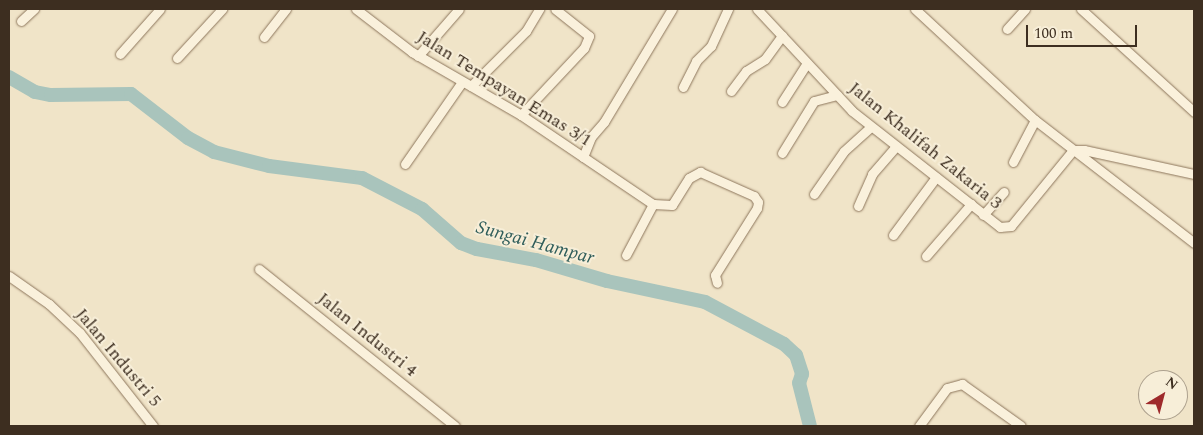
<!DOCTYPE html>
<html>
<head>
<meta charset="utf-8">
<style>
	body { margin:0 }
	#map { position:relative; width:1203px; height:435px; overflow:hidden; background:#f0e4c8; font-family:Spectral,serif }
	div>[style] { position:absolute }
	.river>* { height:14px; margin:-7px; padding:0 7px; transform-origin:7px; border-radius:7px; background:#a9c4bc }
	.roads { filter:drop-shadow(0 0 1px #8d765c) drop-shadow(0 0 1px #8d765c) }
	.minor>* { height:9px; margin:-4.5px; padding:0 4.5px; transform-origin:4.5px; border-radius:4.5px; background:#faf1dc }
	span { translate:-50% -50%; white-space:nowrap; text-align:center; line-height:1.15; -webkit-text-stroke:4px #f7eed8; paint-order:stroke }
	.street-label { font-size:18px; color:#3d2e20 }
	.water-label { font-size:19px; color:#2f5d5a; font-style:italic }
	.frame { position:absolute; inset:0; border:10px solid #3d2e20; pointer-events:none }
	.north { position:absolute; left:1138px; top:370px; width:50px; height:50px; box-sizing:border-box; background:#f7eed8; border:1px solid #ada18e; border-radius:50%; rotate:37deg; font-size:14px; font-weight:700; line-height:20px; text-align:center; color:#3d2e20 }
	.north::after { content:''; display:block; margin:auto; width:18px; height:22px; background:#9e2a2b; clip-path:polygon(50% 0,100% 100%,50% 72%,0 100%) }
	.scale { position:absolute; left:1026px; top:25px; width:111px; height:22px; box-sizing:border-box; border:2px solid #3d2e20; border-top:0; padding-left:6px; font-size:15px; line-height:18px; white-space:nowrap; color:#3d2e20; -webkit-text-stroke:4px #f7eed8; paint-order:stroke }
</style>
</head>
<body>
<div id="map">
	<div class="river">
		<i style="left:9px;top:77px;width:30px;rotate:30deg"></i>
		<i style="left:35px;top:92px;width:16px;rotate:11deg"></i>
		<i style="left:51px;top:95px;width:80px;rotate:-0.7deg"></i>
		<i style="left:131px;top:94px;width:72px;rotate:37.7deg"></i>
		<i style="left:188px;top:138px;width:30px;rotate:28deg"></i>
		<i style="left:214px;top:152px;width:57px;rotate:14.3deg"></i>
		<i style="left:269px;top:166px;width:94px;rotate:7.4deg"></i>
		<i style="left:362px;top:178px;width:68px;rotate:27.3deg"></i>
		<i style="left:422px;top:209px;width:52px;rotate:41.1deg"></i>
		<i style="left:461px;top:243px;width:17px;rotate:21deg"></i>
		<i style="left:477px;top:249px;width:60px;rotate:10.6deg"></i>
		<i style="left:536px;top:260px;width:74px;rotate:16.5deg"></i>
		<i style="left:607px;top:281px;width:100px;rotate:12.1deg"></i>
		<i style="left:705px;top:302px;width:89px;rotate:28deg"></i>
		<i style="left:784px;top:344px;width:16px;rotate:43deg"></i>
		<i style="left:796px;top:355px;width:20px;rotate:72deg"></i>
		<i style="left:802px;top:374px;width:9px;rotate:108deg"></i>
		<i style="left:799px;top:383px;width:44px;rotate:75.7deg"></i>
	</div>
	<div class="roads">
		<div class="minor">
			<i style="left:356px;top:9px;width:71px;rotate:37.5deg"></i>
			<i style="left:412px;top:52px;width:126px;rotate:30deg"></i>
			<i style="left:521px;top:115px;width:159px;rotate:34deg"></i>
			<i style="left:653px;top:204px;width:19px;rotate:3deg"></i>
			<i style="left:672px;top:205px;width:32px;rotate:-58deg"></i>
			<i style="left:689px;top:178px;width:13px;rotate:-29deg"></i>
			<i style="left:700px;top:172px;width:59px;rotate:24deg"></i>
			<i style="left:754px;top:196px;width:7px;rotate:56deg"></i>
			<i style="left:758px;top:202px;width:6px;rotate:99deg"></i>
			<i style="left:757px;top:208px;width:79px;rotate:122.1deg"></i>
			<i style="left:715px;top:275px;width:8px;rotate:76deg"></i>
			<i style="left:757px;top:9px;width:139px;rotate:47deg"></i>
			<i style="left:852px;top:111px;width:188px;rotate:38.1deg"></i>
			<i style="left:1000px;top:227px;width:11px;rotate:-5deg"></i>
			<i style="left:1011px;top:226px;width:98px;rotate:-50.8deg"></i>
			<i style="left:915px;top:9px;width:163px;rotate:42.8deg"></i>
			<i style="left:1035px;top:120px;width:201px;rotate:37.7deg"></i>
			<i style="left:1081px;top:9px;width:153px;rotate:42.3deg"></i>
			<i style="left:21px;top:21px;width:18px;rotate:-43deg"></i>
			<i style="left:1007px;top:29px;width:27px;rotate:-48deg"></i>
			<i style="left:264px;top:37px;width:36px;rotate:-52deg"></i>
			<i style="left:120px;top:54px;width:60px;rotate:-48.4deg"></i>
			<i style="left:418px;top:56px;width:62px;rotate:-48.9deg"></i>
			<i style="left:177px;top:58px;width:67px;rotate:-47.4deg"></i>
			<i style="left:471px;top:86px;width:78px;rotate:-45deg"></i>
			<i style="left:526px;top:31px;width:26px;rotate:-59deg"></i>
			<i style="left:683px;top:87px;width:29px;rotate:-63deg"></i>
			<i style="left:696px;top:61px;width:21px;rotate:-45deg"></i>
			<i style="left:711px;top:46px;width:41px;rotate:-65.3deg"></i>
			<i style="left:731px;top:91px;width:25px;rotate:-53deg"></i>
			<i style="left:746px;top:71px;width:22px;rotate:-32deg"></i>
			<i style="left:765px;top:59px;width:29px;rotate:-54deg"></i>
			<i style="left:782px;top:102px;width:46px;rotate:-57.3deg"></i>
			<i style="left:521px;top:115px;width:92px;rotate:-46.8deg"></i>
			<i style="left:584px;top:48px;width:13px;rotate:-67deg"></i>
			<i style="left:589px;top:36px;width:43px;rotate:-141.5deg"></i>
			<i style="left:1073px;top:150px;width:11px"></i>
			<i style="left:1084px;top:150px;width:113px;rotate:12.3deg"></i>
			<i style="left:782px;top:153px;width:61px;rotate:-58.4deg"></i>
			<i style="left:814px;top:101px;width:24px;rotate:-15deg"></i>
			<i style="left:583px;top:157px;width:22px;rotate:-68deg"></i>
			<i style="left:591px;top:137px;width:20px;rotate:-49deg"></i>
			<i style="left:604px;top:122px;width:132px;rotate:-59deg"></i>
			<i style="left:1013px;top:162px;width:47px;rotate:-62.4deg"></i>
			<i style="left:405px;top:164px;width:100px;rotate:-55.2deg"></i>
			<i style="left:814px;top:194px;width:52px;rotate:-55.1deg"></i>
			<i style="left:844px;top:151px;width:36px;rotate:-42deg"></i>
			<i style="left:858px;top:206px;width:35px;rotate:-66deg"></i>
			<i style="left:872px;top:174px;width:37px;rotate:-49deg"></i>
			<i style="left:983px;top:215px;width:31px;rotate:-48deg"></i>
			<i style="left:893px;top:235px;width:72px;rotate:-53.4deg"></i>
			<i style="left:626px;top:255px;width:58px;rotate:-62.1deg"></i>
			<i style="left:926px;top:256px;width:69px;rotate:-49.1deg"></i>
			<i style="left:259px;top:269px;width:251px;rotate:38.7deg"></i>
			<i style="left:9px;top:276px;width:49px;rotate:35deg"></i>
			<i style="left:49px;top:304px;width:42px;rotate:43.1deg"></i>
			<i style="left:80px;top:333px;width:118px;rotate:51.9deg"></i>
			<i style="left:919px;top:426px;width:47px;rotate:-53.6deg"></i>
			<i style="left:947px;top:388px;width:16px;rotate:-15deg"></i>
			<i style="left:962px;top:384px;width:72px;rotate:35.4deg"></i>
		</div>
	</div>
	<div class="street-label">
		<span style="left:504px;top:89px;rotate:32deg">Jalan Tempayan Emas 3/1</span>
		<span style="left:925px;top:146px;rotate:39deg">Jalan Khalifah Zakaria 3</span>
		<span style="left:367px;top:335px;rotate:39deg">Jalan Industri 4</span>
		<span style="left:118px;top:358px;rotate:50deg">Jalan Industri 5</span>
	</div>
	<div class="water-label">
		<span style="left:535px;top:243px;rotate:15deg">Sungai Hampar</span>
	</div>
	<div class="frame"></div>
	<div class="north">N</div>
	<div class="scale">100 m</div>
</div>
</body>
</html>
